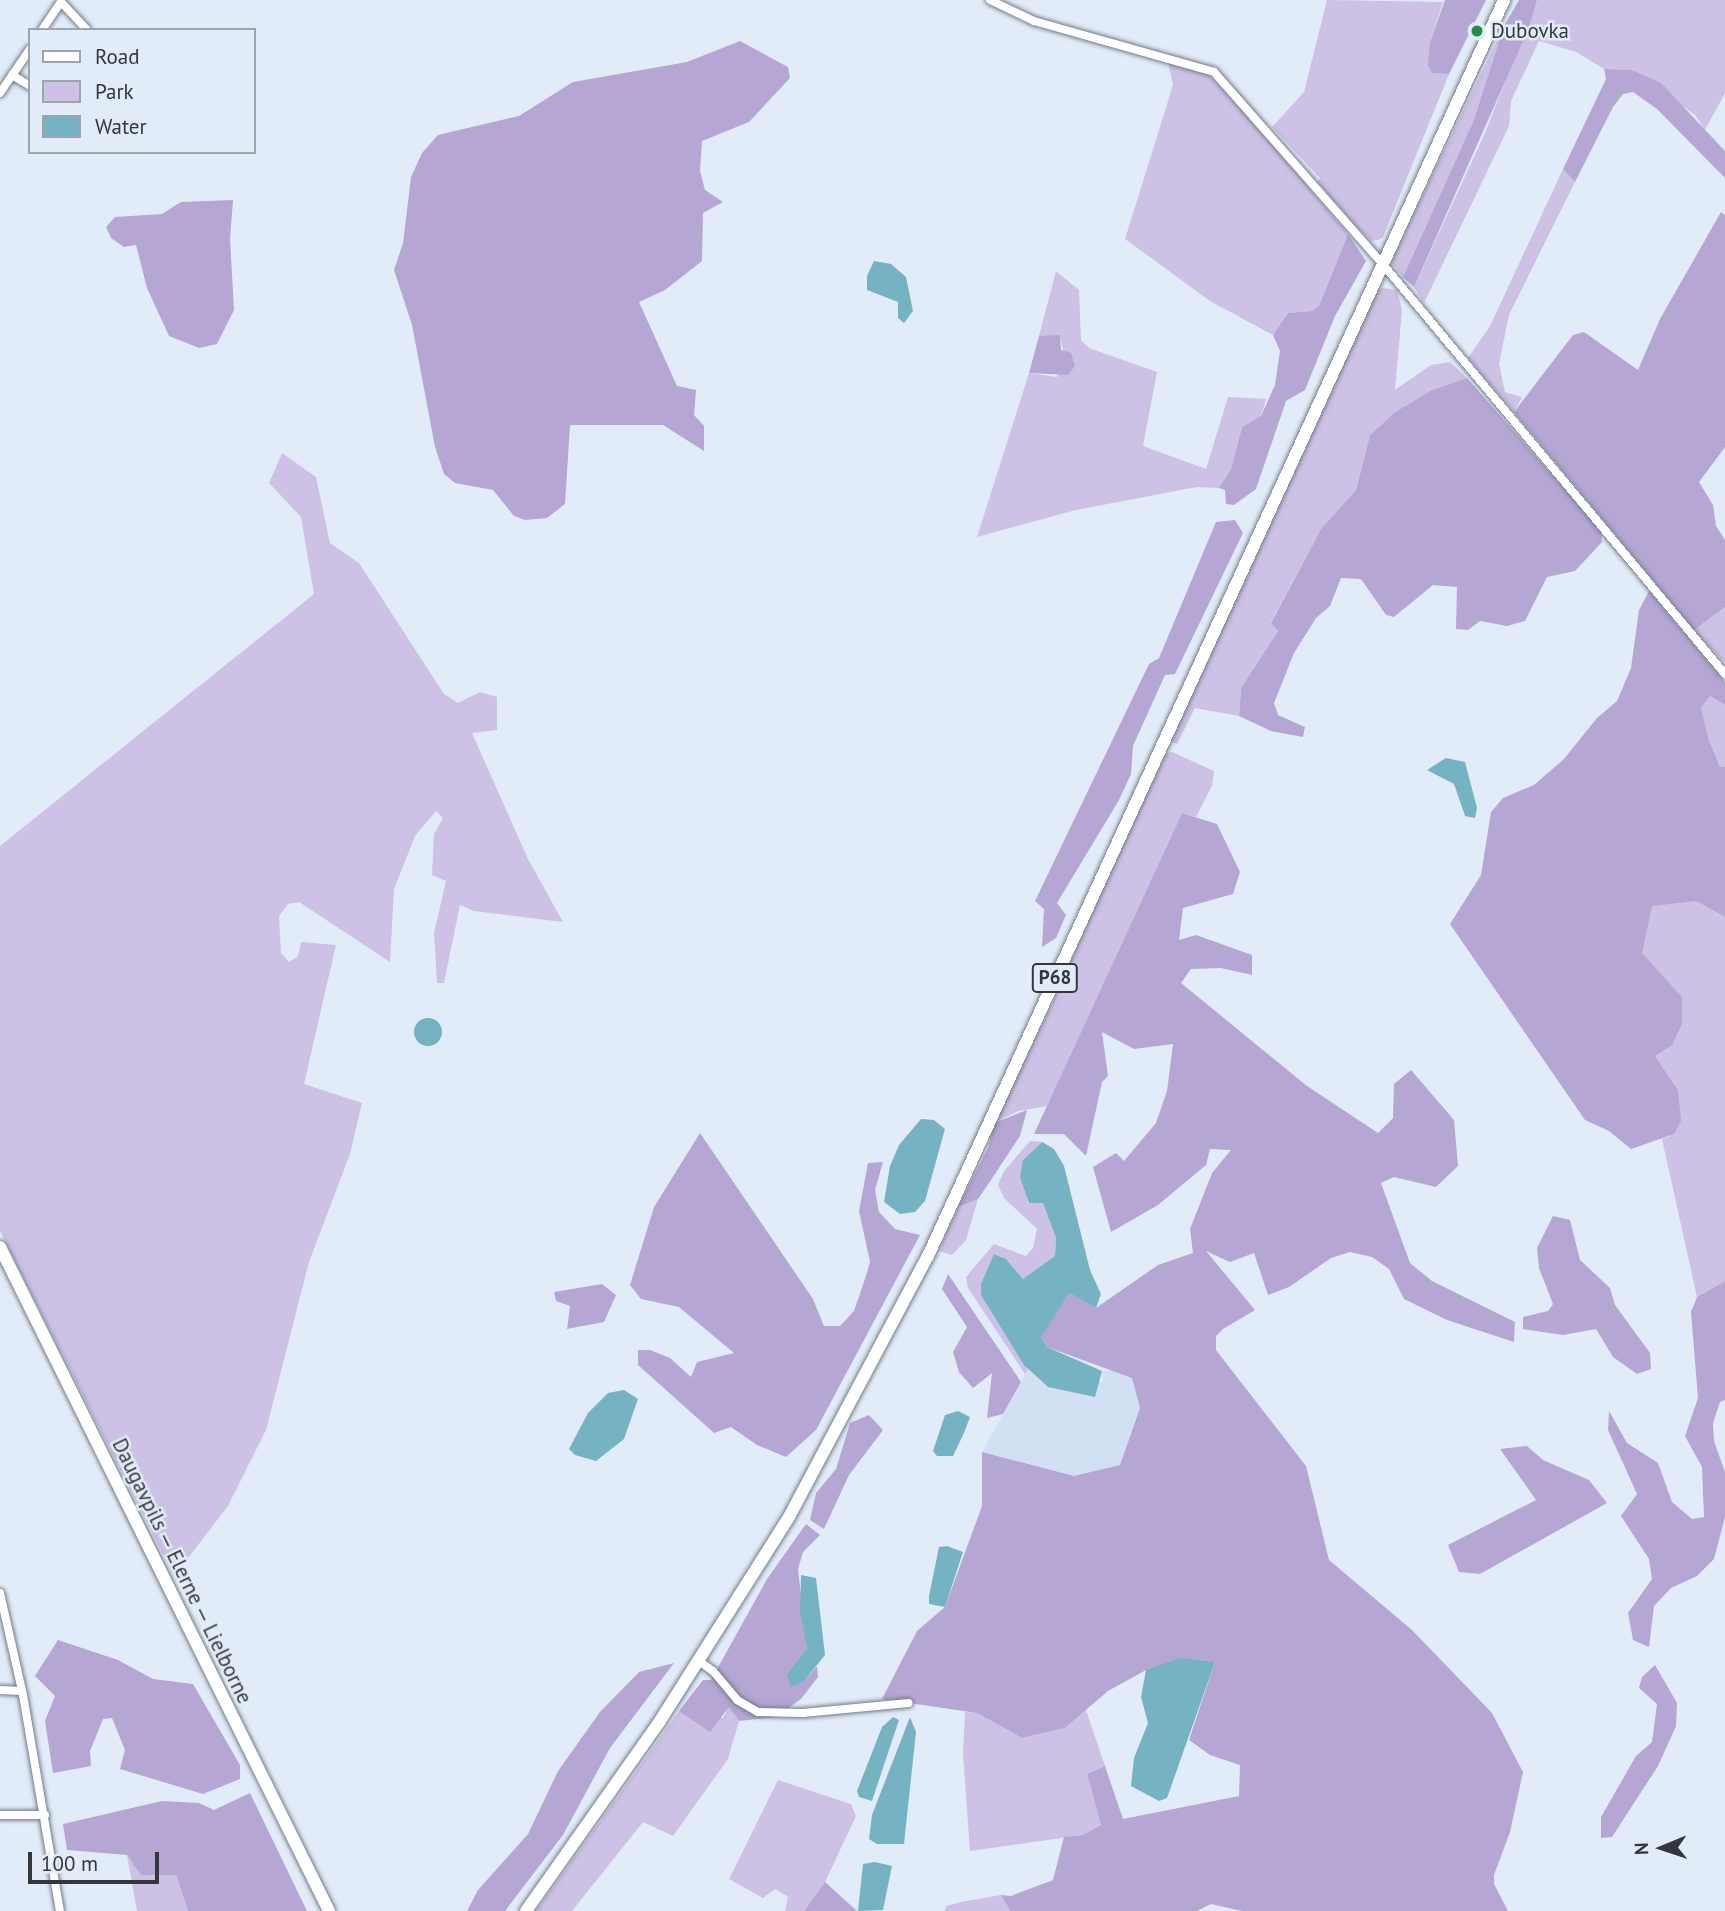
<!DOCTYPE html>
<html>
<head>
<meta charset="utf-8">
<style>
	body { margin:0 }
	#map { position:relative; width:1725px; height:1911px; overflow:hidden; background:#e2ecf9; font-family:"PT Sans",sans-serif }
	div>[style] { position:absolute }
	.built>* { inset:0; background:#d2e0f3 }
	.green>* { inset:0; background:#cdc1e5 }
	.forest>* { inset:0; background:#b5a6d4 }
	.water>* { inset:0; background:#76b3c2 }
	.round { border-radius:50% }
	.roads { filter:drop-shadow(0 0 2px #737c87) drop-shadow(0 0 2px #737c87) }
	.minor>* { height:8px; margin:-4px; padding:0 4px; transform-origin:4px; border-radius:4px; background:#fff }
	.secondary>* { height:12px; margin:-6px; padding:0 6px; transform-origin:6px; border-radius:6px; background:#fff }
	.primary>* { height:12px; margin:-6px; padding:0 6px; transform-origin:6px; border-radius:6px; background:#fff }
	.dots>* { width:19px; height:19px; translate:-50% -50%; box-sizing:border-box; border:4px solid #e2ecf9; border-radius:50% }
	span { translate:-50% -50%; white-space:nowrap; text-align:center; line-height:1.15; -webkit-text-stroke:5px #e2ecf9; paint-order:stroke }
	.shield-label span { padding:2px 5px; background:#e2ecf9; border:2px solid; border-radius:5px; -webkit-text-stroke-width:0 }
	.shield-label { font-size:19px; color:#33373c; font-weight:700 }
	.poi-label { font-size:21px; color:#33373c }
	.left { translate:0 -50%; text-align:left }
	.street-label { font-size:21px; color:#33373c }
	.legend { position:absolute; left:28px; top:28px; width:228px; height:126px; box-sizing:border-box; background:#e2ecf9; border:2px solid #9ca4ad; margin:0; padding:9px 12px; list-style:none; font-size:21px; color:#33373c }
	.legend li { display:flex; align-items:center; gap:14px; height:35px }
	.legend b { width:35px; border:2px solid #9ca4ad }
	.north { position:absolute; left:1627px; top:1813px; width:70px; height:70px; -webkit-text-stroke:5px #e2ecf9; paint-order:stroke; rotate:268deg; font-size:19px; font-weight:700; line-height:28px; text-align:center; color:#33373c }
	.north::after { content:''; display:block; margin:auto; width:24px; height:32px; background:#33373c; clip-path:polygon(50% 0,100% 100%,50% 72%,0 100%) }
	.scale { position:absolute; left:28px; top:1852px; width:131px; height:32px; box-sizing:border-box; border:4px solid #33373c; border-top:0; padding-left:9px; font-size:21px; line-height:24px; white-space:nowrap; color:#33373c; -webkit-text-stroke:5px #e2ecf9; paint-order:stroke }
</style>
</head>
<body>
<div id="map">
	<div class="built">
		<i style="clip-path:polygon(1028px 1369px,1048px 1387px,1103px 1382px,1102px 1371px,1118px 1371px,1132px 1378px,1140px 1408px,1120px 1465px,1074px 1476px,982px 1452px)"></i>
	</div>
	<div class="green">
		<i style="clip-path:polygon(1327px 0,1443px 2px,1430px 42px,1432px 73px,1449px 74px,1383px 237px,1378px 240px,1371px 241px,1356px 226px,1317px 182px,1320px 178px,1272px 127px,1304px 92px)"></i>
		<i style="clip-path:polygon(1537px 0,1725px 0,1725px 93px,1705px 130px,1695px 115px,1632px 70px,1604px 69px,1576px 52px,1539px 41px,1511px 101px,1509px 126px,1424px 303px,1414px 287px,1485px 133px)"></i>
		<i style="clip-path:polygon(1504px 26px,1473px 122px,1403px 277px,1391px 262px)"></i>
		<i style="clip-path:polygon(1166px 53px,1207px 74px,1237px 102px,1348px 234px,1319px 306px,1312px 311px,1288px 313px,1273px 335px,1210px 301px,1125px 239px,1173px 85px)"></i>
		<i style="clip-path:polygon(1563px 169px,1575px 182px,1509px 315px,1499px 364px,1505px 392px,1522px 397px,1514px 412px,1468px 358px,1490px 326px)"></i>
		<i style="clip-path:polygon(1056px 271px,1079px 290px,1081px 340px,1089px 348px,1157px 372px,1143px 446px,1206px 469px,1228px 397px,1266px 399px,1261px 416px,1242px 427px,1231px 469px,1219px 488px,1197px 487px,1076px 510px,977px 537px,1029px 373px,1057px 377px,1064px 353px,1060px 336px,1039px 336px)"></i>
		<i style="clip-path:polygon(1382px 288px,1397px 290px,1402px 310px,1395px 390px,1431px 365px,1450px 362px,1467px 378px,1432px 390px,1395px 412px,1370px 435px,1356px 490px,1321px 529px,1271px 622px,1278px 631px,1241px 688px,1239px 716px,1195px 708px,1177px 744px,1169px 741px,1373px 294px)"></i>
		<i style="clip-path:polygon(282px 453px,316px 477px,330px 543px,359px 563px,444px 694px,458px 703px,480px 692px,497px 697px,497px 730px,472px 733px,528px 859px,563px 922px,474px 911px,460px 905px,444px 983px,437px 983px,434px 933px,446px 881px,432px 875px,434px 834px,443px 818px,436px 811px,415px 836px,394px 889px,390px 962px,299px 902px,288px 904px,279px 916px,281px 953px,289px 962px,298px 956px,301px 942px,336px 945px,304px 1084px,362px 1103px,350px 1154px,309px 1262px,266px 1430px,228px 1506px,178px 1571px,172px 1572px,0 1231px,0 846px,314px 594px,301px 517px,269px 483px)"></i>
		<i style="clip-path:polygon(1725px 607px,1725px 663px,1694px 630px)"></i>
		<i style="clip-path:polygon(1710px 696px,1725px 705px,1725px 767px,1720px 767px,1709px 740px,1701px 708px)"></i>
		<i style="clip-path:polygon(1172px 752px,1214px 771px,1212px 786px,1196px 817px,1182px 813px,1047px 1106px,1018px 1111px,994px 1123px,1054px 1000px,1161px 754px)"></i>
		<i style="clip-path:polygon(1667px 901px,1696px 901px,1725px 917px,1725px 1281px,1697px 1297px,1662px 1139px,1674px 1134px,1678px 1090px,1655px 1056px,1672px 1044px,1681px 1024px,1682px 997px,1641px 953px,1652px 905px)"></i>
		<i style="clip-path:polygon(1030px 1141px,1042px 1142px,1023px 1160px,1028px 1203px,1043px 1202px,1056px 1238px,1055px 1257px,1023px 1279px,1006px 1259px,995px 1254px,981px 1284px,987px 1305px,1028px 1369px,1025px 1374px,968px 1288px,966px 1277px,994px 1244px,1026px 1256px,1033px 1248px,1037px 1229px,1004px 1198px,998px 1185px,1004px 1171px)"></i>
		<i style="clip-path:polygon(978px 1199px,966px 1240px,952px 1255px,939px 1251px,958px 1207px)"></i>
		<i style="clip-path:polygon(729px 1706px,739px 1721px,728px 1759px,673px 1836px,643px 1822px,572px 1911px,536px 1911px,679px 1711px,723px 1718px)"></i>
		<i style="clip-path:polygon(1086px 1710px,1105px 1766px,1087px 1774px,1101px 1825px,1083px 1835px,970px 1851px,963px 1754px,965px 1712px,977px 1713px,1022px 1738px,1065px 1728px)"></i>
		<i style="clip-path:polygon(778px 1780px,851px 1804px,856px 1816px,825px 1882px,804px 1911px,785px 1911px,788px 1897px,775px 1889px,763px 1898px,729px 1879px)"></i>
		<i style="clip-path:polygon(127px 1855px,142px 1875px,176px 1875px,188px 1911px,137px 1911px)"></i>
		<i style="clip-path:polygon(1001px 1895px,1010px 1911px,945px 1911px,946px 1906px,961px 1902px)"></i>
	</div>
	<div class="forest">
		<i style="clip-path:polygon(1445px 0,1486px 0,1449px 74px,1432px 73px,1428px 65px,1430px 42px)"></i>
		<i style="clip-path:polygon(1519px 0,1537px 0,1528px 30px,1414px 287px,1403px 277px,1473px 122px,1504px 26px)"></i>
		<i style="clip-path:polygon(740px 41px,788px 67px,790px 78px,749px 122px,702px 141px,700px 171px,705px 190px,723px 202px,703px 213px,702px 261px,665px 290px,639px 302px,677px 386px,696px 390px,694px 415px,704px 426px,704px 451px,663px 425px,570px 425px,565px 504px,547px 518px,525px 520px,514px 516px,493px 490px,455px 483px,444px 474px,435px 447px,412px 325px,394px 270px,403px 243px,411px 177px,422px 153px,438px 135px,519px 116px,573px 82px,687px 62px)"></i>
		<i style="clip-path:polygon(1604px 69px,1632px 70px,1661px 83px,1725px 151px,1725px 178px,1657px 109px,1633px 92px,1623px 94px,1613px 107px,1575px 182px,1563px 169px,1606px 79px)"></i>
		<i style="clip-path:polygon(233px 200px,230px 239px,234px 310px,217px 344px,199px 348px,169px 336px,147px 288px,136px 245px,124px 247px,111px 238px,106px 227px,115px 217px,162px 214px,181px 202px)"></i>
		<i style="clip-path:polygon(1721px 212px,1725px 215px,1725px 447px,1699px 482px,1713px 505px,1716px 526px,1725px 540px,1725px 607px,1694px 630px,1514px 412px,1573px 335px,1584px 332px,1638px 370px,1660px 319px)"></i>
		<i style="clip-path:polygon(1348px 234px,1366px 261px,1335px 316px,1305px 390px,1286px 401px,1256px 489px,1234px 505px,1226px 504px,1225px 490px,1219px 488px,1231px 469px,1242px 427px,1261px 416px,1275px 385px,1280px 351px,1273px 335px,1288px 313px,1312px 311px,1319px 306px)"></i>
		<i style="clip-path:polygon(1060px 335px,1061px 350px,1071px 353px,1075px 366px,1068px 375px,1029px 373px,1039px 336px)"></i>
		<i style="clip-path:polygon(1467px 378px,1601px 531px,1602px 542px,1575px 571px,1547px 577px,1525px 621px,1507px 626px,1480px 621px,1468px 630px,1456px 629px,1457px 587px,1433px 585px,1394px 617px,1386px 615px,1361px 579px,1341px 578px,1330px 606px,1316px 618px,1294px 653px,1274px 703px,1278px 715px,1305px 727px,1303px 737px,1271px 731px,1239px 716px,1241px 688px,1278px 631px,1271px 623px,1321px 529px,1356px 490px,1370px 435px,1395px 412px,1432px 390px)"></i>
		<i style="clip-path:polygon(1235px 520px,1243px 533px,1175px 674px,1165px 675px,1133px 746px,1131px 774px,1119px 800px,1057px 903px,1066px 915px,1056px 938px,1042px 947px,1044px 909px,1035px 901px,1149px 664px,1159px 658px,1216px 522px)"></i>
		<i style="clip-path:polygon(1649px 591px,1725px 682px,1725px 705px,1710px 696px,1701px 708px,1709px 740px,1720px 767px,1725px 767px,1725px 917px,1696px 901px,1652px 906px,1642px 953px,1682px 997px,1682px 1024px,1672px 1045px,1655px 1056px,1678px 1090px,1681px 1121px,1674px 1134px,1631px 1149px,1609px 1131px,1585px 1120px,1450px 924px,1481px 875px,1491px 812px,1503px 798px,1534px 785px,1564px 759px,1597px 718px,1617px 701px,1631px 668px,1639px 610px)"></i>
		<i style="clip-path:polygon(1182px 813px,1217px 824px,1240px 872px,1233px 894px,1183px 908px,1179px 940px,1196px 935px,1252px 955px,1252px 975px,1221px 968px,1191px 969px,1181px 983px,1307px 1086px,1378px 1133px,1393px 1118px,1394px 1084px,1411px 1070px,1454px 1120px,1458px 1166px,1436px 1187px,1394px 1177px,1381px 1183px,1410px 1263px,1432px 1281px,1515px 1322px,1514px 1342px,1447px 1320px,1404px 1299px,1389px 1269px,1372px 1257px,1350px 1252px,1331px 1258px,1289px 1287px,1268px 1295px,1254px 1253px,1230px 1262px,1206px 1251px,1255px 1310px,1223px 1329px,1216px 1336px,1216px 1350px,1306px 1466px,1329px 1560px,1412px 1630px,1492px 1713px,1523px 1772px,1510px 1832px,1494px 1875px,1494px 1884px,1508px 1911px,1242px 1911px,1211px 1904px,1197px 1911px,1010px 1911px,1001px 1895px,1011px 1896px,1053px 1880px,1064px 1837px,1083px 1835px,1101px 1825px,1087px 1774px,1105px 1766px,1123px 1819px,1239px 1796px,1240px 1765px,1210px 1755px,1189px 1740px,1215px 1662px,1146px 1670px,1108px 1691px,1065px 1728px,1022px 1738px,977px 1713px,882px 1699px,917px 1631px,945px 1607px,982px 1506px,982px 1452px,1074px 1476px,1120px 1465px,1140px 1408px,1132px 1378px,1047px 1347px,1041px 1337px,1043px 1328px,1069px 1293px,1096px 1308px,1158px 1265px,1193px 1253px,1190px 1229px,1212px 1173px,1231px 1150px,1210px 1149px,1206px 1165px,1158px 1205px,1111px 1232px,1093px 1167px,1116px 1153px,1124px 1161px,1156px 1123px,1167px 1091px,1173px 1044px,1134px 1049px,1102px 1032px,1108px 1076px,1102px 1082px,1086px 1156px,1064px 1134px,1034px 1134px)"></i>
		<i style="clip-path:polygon(1027px 1110px,1020px 1136px,987px 1186px,978px 1199px,958px 1207px,988px 1148px,994px 1123px)"></i>
		<i style="clip-path:polygon(700px 1133px,813px 1299px,824px 1326px,840px 1326px,854px 1311px,866px 1276px,870px 1262px,859px 1211px,868px 1163px,883px 1162px,875px 1190px,879px 1212px,895px 1229px,920px 1235px,816px 1430px,786px 1457px,757px 1445px,731px 1427px,714px 1433px,638px 1365px,638px 1350px,650px 1350px,670px 1358px,691px 1377px,697px 1362px,734px 1353px,679px 1307px,641px 1299px,630px 1285px,654px 1207px)"></i>
		<i style="clip-path:polygon(1553px 1216px,1570px 1220px,1580px 1260px,1610px 1288px,1615px 1305px,1650px 1353px,1651px 1369px,1637px 1374px,1613px 1357px,1596px 1329px,1563px 1335px,1523px 1329px,1523px 1317px,1548px 1311px,1553px 1304px,1539px 1268px,1537px 1248px)"></i>
		<i style="clip-path:polygon(948px 1274px,1021px 1382px,1003px 1414px,987px 1418px,992px 1373px,973px 1388px,959px 1372px,953px 1352px,967px 1327px,942px 1289px)"></i>
		<i style="clip-path:polygon(1725px 1281px,1725px 1400px,1720px 1402px,1713px 1423px,1714px 1441px,1725px 1472px,1725px 1517px,1714px 1559px,1697px 1576px,1671px 1588px,1654px 1606px,1649px 1647px,1633px 1640px,1628px 1613px,1652px 1579px,1649px 1559px,1621px 1516px,1637px 1494px,1608px 1430px,1609px 1411px,1627px 1443px,1658px 1463px,1672px 1502px,1692px 1519px,1704px 1517px,1702px 1467px,1685px 1436px,1698px 1398px,1691px 1312px,1697px 1297px)"></i>
		<i style="clip-path:polygon(602px 1284px,616px 1295px,604px 1322px,567px 1329px,570px 1306px,556px 1301px,554px 1292px)"></i>
		<i style="clip-path:polygon(869px 1415px,883px 1430px,849px 1475px,824px 1529px,810px 1520px,816px 1493px,836px 1469px,850px 1423px)"></i>
		<i style="clip-path:polygon(1527px 1446px,1543px 1460px,1589px 1480px,1607px 1503px,1480px 1574px,1459px 1572px,1448px 1545px,1536px 1500px,1500px 1449px)"></i>
		<i style="clip-path:polygon(806px 1524px,820px 1535px,803px 1552px,798px 1569px,807px 1648px,787px 1674px,804px 1681px,817px 1666px,818px 1677px,801px 1699px,776px 1717px,739px 1721px,729px 1707px,710px 1732px,679px 1711px,703px 1680px,711px 1680px,767px 1579px)"></i>
		<i style="clip-path:polygon(58px 1640px,118px 1660px,153px 1679px,193px 1684px,240px 1765px,240px 1779px,203px 1794px,120px 1769px,125px 1750px,112px 1718px,103px 1719px,90px 1751px,91px 1766px,53px 1773px,45px 1721px,55px 1696px,35px 1676px)"></i>
		<i style="clip-path:polygon(674px 1663px,610px 1748px,563px 1835px,505px 1911px,467px 1911px,478px 1890px,528px 1834px,558px 1771px,600px 1712px,639px 1672px)"></i>
		<i style="clip-path:polygon(1655px 1665px,1677px 1703px,1676px 1726px,1658px 1766px,1612px 1837px,1601px 1838px,1601px 1817px,1636px 1756px,1652px 1742px,1657px 1704px,1639px 1688px,1642px 1677px)"></i>
		<i style="clip-path:polygon(250px 1793px,307px 1911px,188px 1911px,176px 1875px,141px 1875px,127px 1855px,67px 1850px,63px 1824px,162px 1801px,199px 1803px,214px 1810px)"></i>
		<i style="clip-path:polygon(825px 1882px,857px 1911px,804px 1911px)"></i>
	</div>
	<div class="water">
		<i style="clip-path:polygon(874px 261px,891px 264px,906px 277px,913px 311px,904px 323px,898px 318px,898px 302px,867px 290px,867px 276px)"></i>
		<i style="clip-path:polygon(1446px 758px,1465px 762px,1477px 808px,1475px 818px,1465px 816px,1454px 784px,1427px 770px)"></i>
		<i class="round" style="left:414px;top:1018px;width:28px;height:28px"></i>
		<i style="clip-path:polygon(921px 1119px,934px 1120px,945px 1129px,925px 1201px,915px 1212px,900px 1214px,884px 1202px,890px 1166px,899px 1145px)"></i>
		<i style="clip-path:polygon(1042px 1142px,1054px 1149px,1064px 1166px,1090px 1270px,1101px 1294px,1096px 1308px,1069px 1293px,1041px 1337px,1047px 1347px,1102px 1371px,1095px 1397px,1048px 1387px,1024px 1365px,981px 1295px,981px 1284px,994px 1254px,1006px 1259px,1023px 1279px,1055px 1256px,1056px 1238px,1043px 1203px,1029px 1203px,1020px 1177px,1023px 1160px)"></i>
		<i style="clip-path:polygon(624px 1390px,638px 1399px,624px 1439px,596px 1461px,575px 1455px,569px 1449px,588px 1413px,608px 1393px)"></i>
		<i style="clip-path:polygon(958px 1411px,970px 1417px,964px 1433px,953px 1456px,937px 1456px,933px 1451px,945px 1415px)"></i>
		<i style="clip-path:polygon(947px 1546px,963px 1552px,945px 1607px,929px 1604px,929px 1596px,939px 1547px)"></i>
		<i style="clip-path:polygon(801px 1575px,816px 1578px,825px 1655px,804px 1681px,791px 1687px,787px 1674px,807px 1648px,800px 1611px)"></i>
		<i style="clip-path:polygon(1180px 1658px,1215px 1662px,1167px 1798px,1159px 1801px,1131px 1786px,1134px 1758px,1148px 1723px,1141px 1697px,1146px 1670px)"></i>
		<i style="clip-path:polygon(893px 1717px,899px 1720px,872px 1801px,859px 1797px,857px 1791px,882px 1727px)"></i>
		<i style="clip-path:polygon(910px 1717px,916px 1732px,904px 1844px,877px 1844px,869px 1839px,872px 1815px)"></i>
		<i style="clip-path:polygon(875px 1862px,892px 1866px,883px 1910px,858px 1911px,863px 1864px)"></i>
	</div>
	<div class="roads">
		<div class="minor">
			<i style="left:990px;top:0;width:49px;rotate:25.5deg"></i>
			<i style="left:1034px;top:21px;width:187px;rotate:15.8deg"></i>
			<i style="left:1214px;top:72px;width:253px;rotate:48.7deg"></i>
			<i style="left:1381px;top:262px;width:537px;rotate:50.14deg"></i>
			<i style="left:42px;top:30px;width:34px;rotate:-56deg"></i>
			<i style="left:61px;top:2px;width:38px;rotate:47deg"></i>
			<i style="left:12px;top:75px;width:21px;rotate:31deg"></i>
			<i style="left:0;top:93px;width:53px;rotate:-55.7deg"></i>
			<i style="left:0;top:1593px;width:105px;rotate:77.3deg"></i>
			<i style="left:23px;top:1695px;width:219px;rotate:80.3deg"></i>
			<i style="left:699px;top:1661px;width:17px;rotate:36deg"></i>
			<i style="left:713px;top:1671px;width:38px;rotate:50deg"></i>
			<i style="left:737px;top:1700px;width:24px;rotate:30deg"></i>
			<i style="left:758px;top:1712px;width:45px;rotate:1.3deg"></i>
			<i style="left:803px;top:1713px;width:106px;rotate:-5.4deg"></i>
			<i style="left:0;top:1690px;width:21px;rotate:3deg"></i>
			<i style="left:0;top:1815px;width:45px"></i>
		</div>
		<div class="secondary">
			<i style="left:0;top:1247px;width:741px;rotate:63.64deg"></i>
		</div>
		<div class="primary">
			<i style="left:526px;top:1911px;width:232px;rotate:-54.8deg"></i>
			<i style="left:660px;top:1721px;width:241px;rotate:-57.7deg"></i>
			<i style="left:789px;top:1517px;width:296px;rotate:-62deg"></i>
			<i style="left:928px;top:1256px;width:1382px;rotate:-65.36deg"></i>
		</div>
	</div>
	<div class="dots">
		<i style="left:1477px;top:31px;background:#209049"></i>
	</div>
	<div class="shield-label">
		<span style="left:1055px;top:978px">P68</span>
	</div>
	<div class="poi-label">
		<span class="left" style="left:1491px;top:31px">Dubovka</span>
	</div>
	<div class="street-label">
		<span style="left:182px;top:1571px;rotate:64deg">Daugavpils — Elerne — Lielborne</span>
	</div>
	<ul class="legend">
	<li><b style="height:9px;background:#fff"></b>Road</li>
	<li><b style="height:19px;background:#cdc1e5"></b>Park</li>
	<li><b style="height:19px;background:#76b3c2"></b>Water</li>
	</ul>
	<div class="north">N</div>
	<div class="scale">100 m</div>
</div>
</body>
</html>
